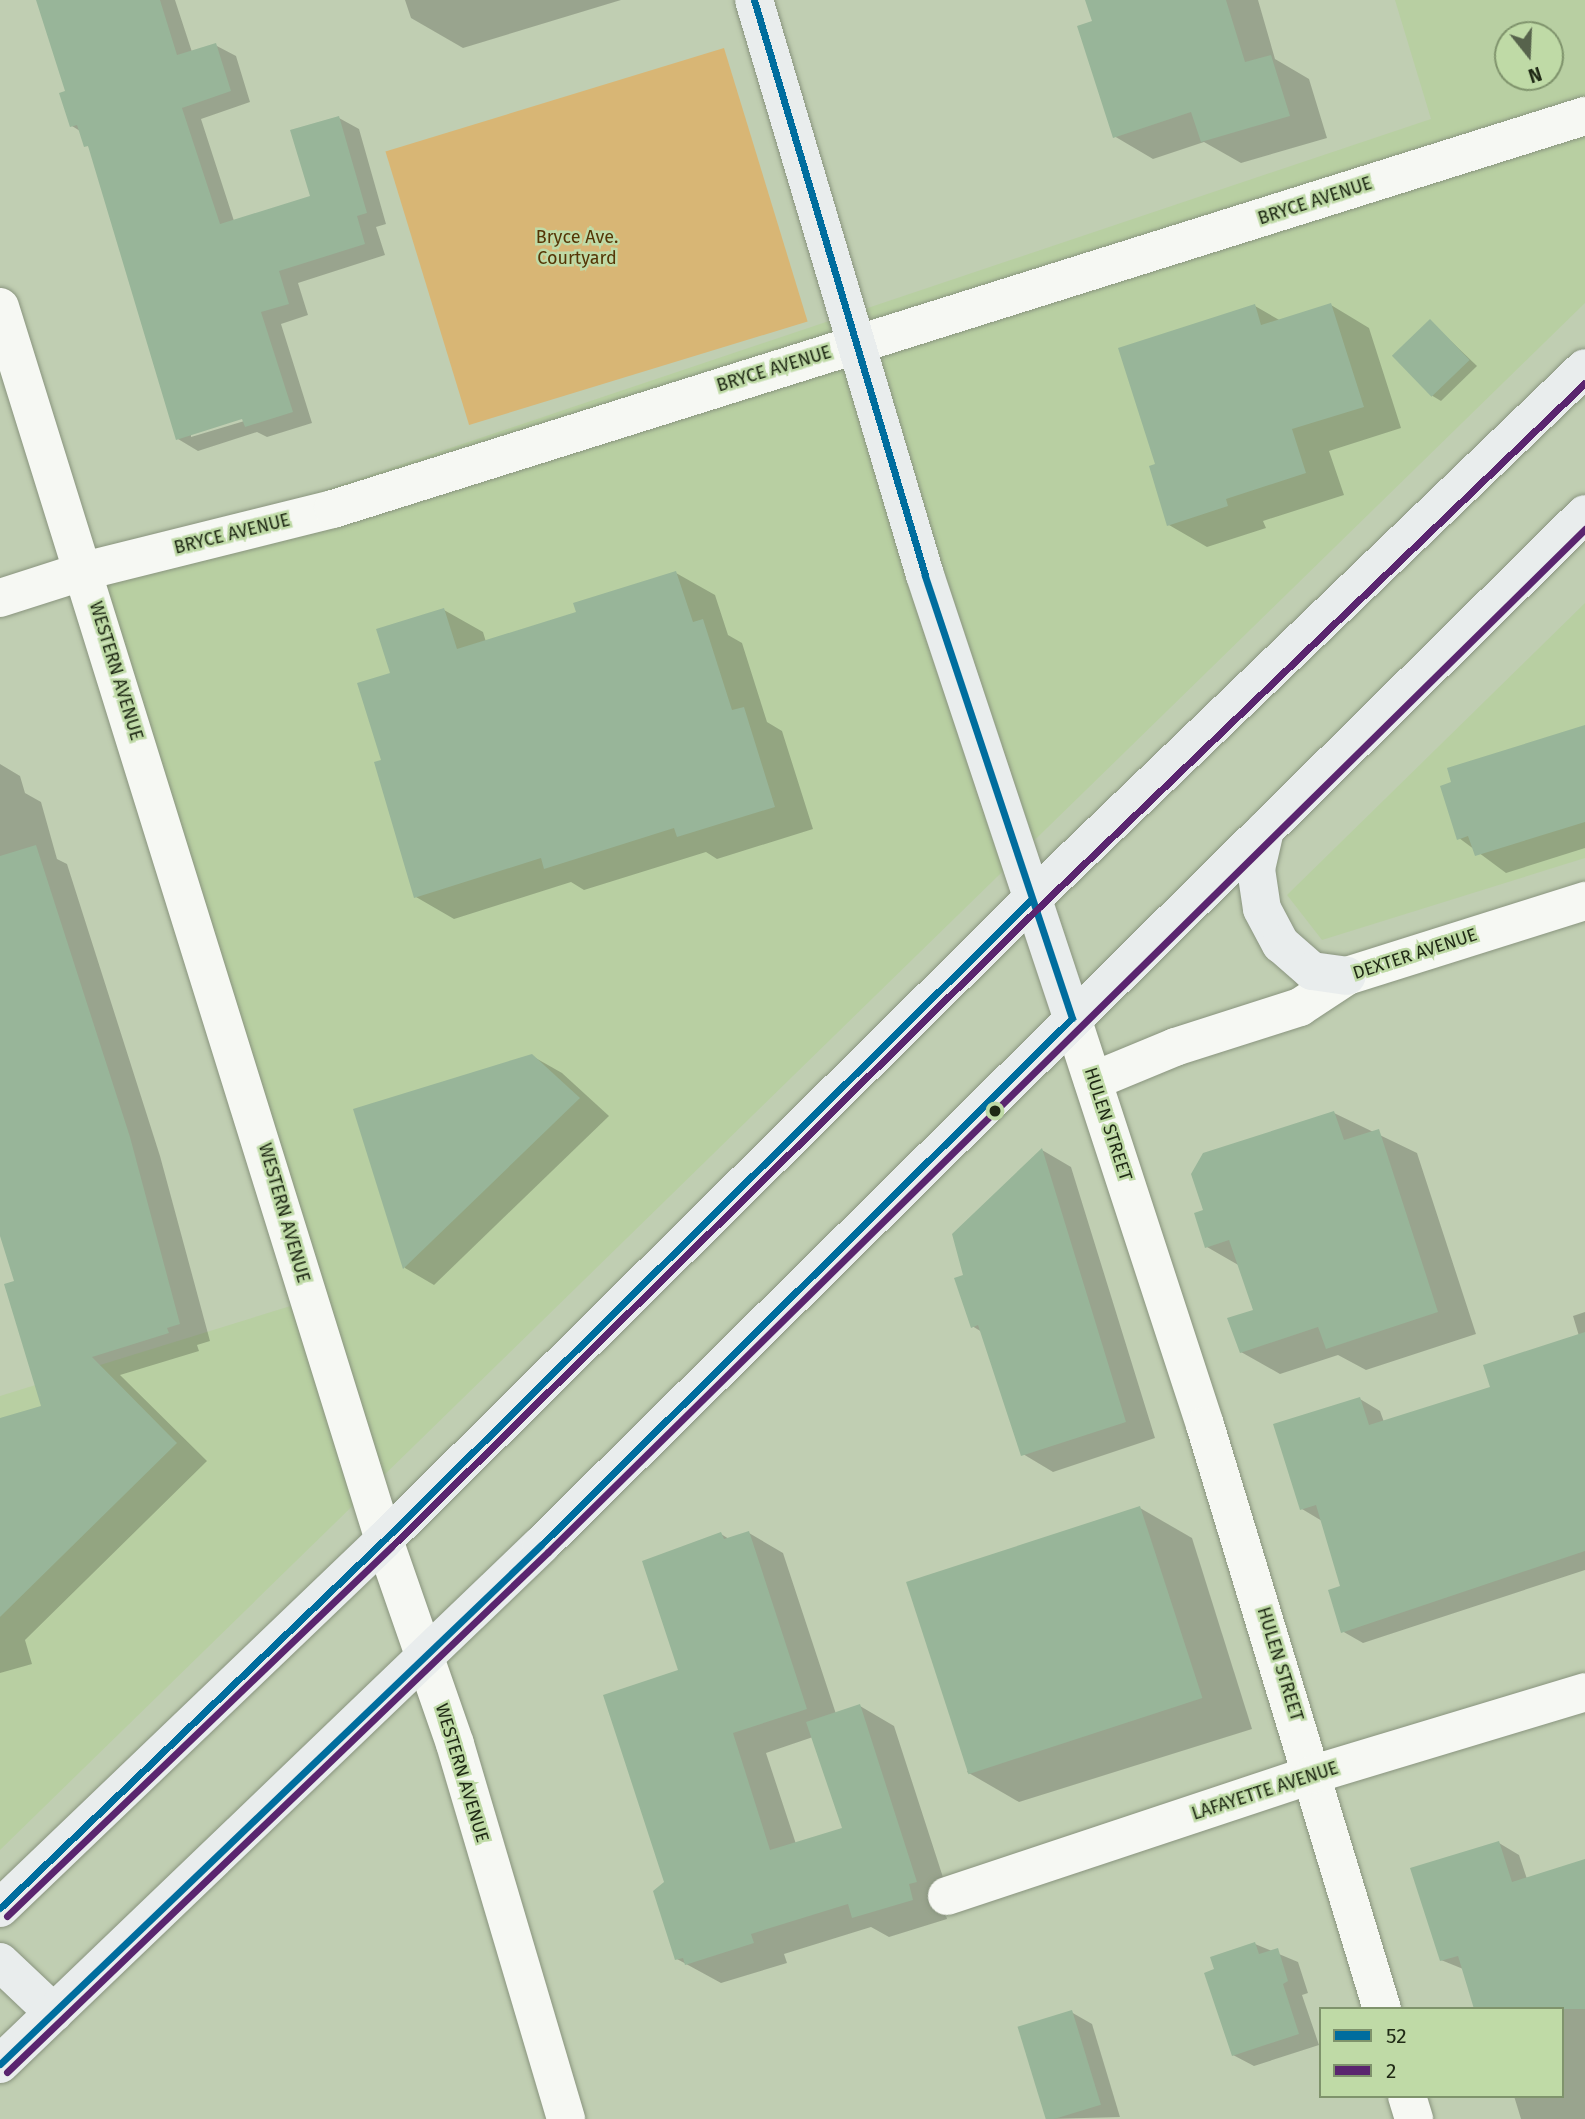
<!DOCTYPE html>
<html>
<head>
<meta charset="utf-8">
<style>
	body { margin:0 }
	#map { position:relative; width:1585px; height:2119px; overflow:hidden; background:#c0ceb2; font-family:"Fira Sans",sans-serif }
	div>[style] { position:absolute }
	.built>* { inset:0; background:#b8cfa2 }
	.green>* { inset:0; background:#d8b675; transform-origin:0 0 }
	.shadow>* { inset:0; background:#0003 }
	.building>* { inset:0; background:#98b599; transform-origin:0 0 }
	.roads { filter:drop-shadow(0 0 2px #89947e) drop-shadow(0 0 2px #89947e) }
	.minor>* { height:38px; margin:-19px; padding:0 19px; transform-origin:19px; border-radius:19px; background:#f6f8f3 }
	.major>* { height:38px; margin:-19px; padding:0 19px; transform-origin:19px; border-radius:19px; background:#e9eded }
	.bus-1>* { height:7px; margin:-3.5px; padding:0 3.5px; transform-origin:3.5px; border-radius:3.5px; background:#006d9e }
	.bus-2>* { height:7px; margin:-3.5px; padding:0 3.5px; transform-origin:3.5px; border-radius:3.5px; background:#5a256f }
	.dots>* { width:19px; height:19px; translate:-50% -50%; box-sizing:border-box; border:4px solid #bfdaa6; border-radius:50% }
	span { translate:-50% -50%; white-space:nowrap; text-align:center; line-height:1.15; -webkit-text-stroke:5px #bfdaa6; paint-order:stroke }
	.street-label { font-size:18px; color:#1f2915 }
	.park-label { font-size:18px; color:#553505 }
	.legend { position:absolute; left:1319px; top:2007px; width:245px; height:91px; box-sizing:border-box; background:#bfdaa6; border:2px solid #7f936c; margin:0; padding:9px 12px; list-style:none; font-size:21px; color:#1f2915 }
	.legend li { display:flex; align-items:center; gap:14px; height:35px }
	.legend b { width:35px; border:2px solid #7f936c }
	.north { position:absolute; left:1494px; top:21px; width:70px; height:70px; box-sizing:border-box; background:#bfdaa6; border:2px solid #7f936c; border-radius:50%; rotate:162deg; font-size:19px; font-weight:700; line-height:28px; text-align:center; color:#1f2915 }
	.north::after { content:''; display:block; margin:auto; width:24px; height:32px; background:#57634c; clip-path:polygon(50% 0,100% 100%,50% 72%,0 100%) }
</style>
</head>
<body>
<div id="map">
	<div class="built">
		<i style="clip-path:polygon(evenodd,1395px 0,1585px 0,1585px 303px,0 1850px,0 1396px,310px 1300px,84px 571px,1431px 119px,1395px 0,1508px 35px,1550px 35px,1550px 77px,1508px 77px,1508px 35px)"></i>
		<i style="clip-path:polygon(1585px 603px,1585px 858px,1322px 940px,1287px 895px)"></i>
	</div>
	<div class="green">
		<i style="left:724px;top:48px;width:286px;height:354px;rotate:73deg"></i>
	</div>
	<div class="shadow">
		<i style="clip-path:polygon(evenodd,38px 0,175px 0,192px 52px,215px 45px,236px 56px,250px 102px,201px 119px,234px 221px,312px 197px,339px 118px,359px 129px,386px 224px,376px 227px,385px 255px,298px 283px,308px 315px,281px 324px,312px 423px,267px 437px,257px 432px,198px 451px,178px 439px,90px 149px,80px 131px,72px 126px,67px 92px,38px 0,250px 415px,251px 419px,191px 437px,191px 434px,250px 415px)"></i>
		<i style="clip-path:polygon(405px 0,621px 0,463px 48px,411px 18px)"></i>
		<i style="clip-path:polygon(1101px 0,1258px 0,1275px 59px,1309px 79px,1327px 138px,1241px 163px,1204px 142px,1153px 159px,1114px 136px,1094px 23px)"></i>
		<i style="clip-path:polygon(1331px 305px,1369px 328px,1401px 428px,1329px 451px,1344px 495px,1263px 521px,1266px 528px,1207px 547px,1169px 525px,1157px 466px,1255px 306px,1281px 321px)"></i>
		<i style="clip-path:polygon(1430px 321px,1477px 366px,1441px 401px,1431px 395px)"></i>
		<i style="clip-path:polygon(676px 573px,715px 595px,728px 635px,742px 643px,767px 722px,782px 731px,813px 829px,717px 859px,706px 852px,584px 890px,571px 882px,454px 919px,416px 897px,383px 761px,392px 674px,444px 610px,483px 632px,486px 642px,578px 613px)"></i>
		<i style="clip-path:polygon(1585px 727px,1585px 848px,1506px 873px,1459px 838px)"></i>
		<i style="clip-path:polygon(0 764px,20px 776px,25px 793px,41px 802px,57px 859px,67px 864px,160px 1156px,210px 1341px,197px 1345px,199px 1351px,120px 1375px,207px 1461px,25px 1640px,32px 1664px,0 1673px,0 1420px,43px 1407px,0 1214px)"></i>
		<i style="clip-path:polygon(532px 1056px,562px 1073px,609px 1116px,434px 1285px,405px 1268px,355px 1110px)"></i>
		<i style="clip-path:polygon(1334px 1113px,1417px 1153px,1476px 1334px,1366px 1370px,1338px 1355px,1280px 1374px,1241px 1352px,1256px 1311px,1240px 1266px,1207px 1247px,1205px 1211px)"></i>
		<i style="clip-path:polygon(1042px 1150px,1071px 1167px,1155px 1438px,1053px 1472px,1023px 1454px,982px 1332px,972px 1326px,965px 1276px)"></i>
		<i style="clip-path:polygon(1585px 1312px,1585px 1570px,1363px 1643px,1342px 1631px,1343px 1587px,1322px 1521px,1302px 1509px,1360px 1399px,1380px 1411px,1384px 1422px,1492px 1388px,1579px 1336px,1573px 1316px)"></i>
		<i style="clip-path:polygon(1140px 1508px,1192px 1538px,1252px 1729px,1019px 1802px,967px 1772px)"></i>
		<i style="clip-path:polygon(evenodd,749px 1533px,783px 1553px,836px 1714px,860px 1706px,894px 1726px,951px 1902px,943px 1904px,947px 1919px,889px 1937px,871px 1927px,784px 1954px,787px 1963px,721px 1983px,677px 1959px,667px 1883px,680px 1671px,721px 1534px,729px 1539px,749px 1533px,813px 1737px,844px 1829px,796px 1844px,766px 1753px,813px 1737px)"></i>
		<i style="clip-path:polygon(1499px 1843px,1519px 1855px,1527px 1879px,1585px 1861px,1585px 2119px,1521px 2119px,1514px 2096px,1562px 2096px,1562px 2009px,1441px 1960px)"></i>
		<i style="clip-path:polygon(1255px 1944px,1298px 1962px,1308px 1993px,1302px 1995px,1319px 2045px,1254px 2066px,1233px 2055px)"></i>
		<i style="clip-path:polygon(1071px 2012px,1092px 2024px,1120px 2117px,1049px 2119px,1020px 2028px)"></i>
	</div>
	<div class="building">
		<i style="clip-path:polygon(36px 0,160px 0,177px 55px,216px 43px,231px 91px,182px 108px,220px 224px,310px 196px,290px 130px,339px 116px,367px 213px,357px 216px,365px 244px,279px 271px,289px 304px,261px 312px,293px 412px,245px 427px,242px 419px,176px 440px,88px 146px,84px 147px,77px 125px,70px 127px,59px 93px,65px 91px)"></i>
		<i style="clip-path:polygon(1085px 0,1226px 0,1245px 62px,1271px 55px,1290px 116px,1201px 142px,1191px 112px,1113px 138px,1077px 26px,1092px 21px)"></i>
		<i style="clip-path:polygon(1331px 303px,1364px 407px,1292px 429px,1306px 473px,1226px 499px,1228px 506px,1167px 526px,1149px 466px,1155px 464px,1118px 348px,1255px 304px,1261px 325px)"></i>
		<i style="left:1430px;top:319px;width:57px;height:53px;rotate:46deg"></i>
		<i style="clip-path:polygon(676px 571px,693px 622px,703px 619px,732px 710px,744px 707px,775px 807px,677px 837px,674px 828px,544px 869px,541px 858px,414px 898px,374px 762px,381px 760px,357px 683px,390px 673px,376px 629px,444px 608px,457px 649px,576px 612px,573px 603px)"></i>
		<i style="clip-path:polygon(1585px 725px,1585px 822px,1475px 856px,1468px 836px,1457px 840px,1440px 786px,1451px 782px,1447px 768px)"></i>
		<i style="clip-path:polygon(36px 845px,130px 1137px,180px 1324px,167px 1328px,169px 1333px,92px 1357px,177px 1443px,0 1617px,0 1418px,41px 1406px,4px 1284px,14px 1281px,0 1236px,0 856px)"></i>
		<i style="clip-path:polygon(532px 1054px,580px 1098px,403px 1269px,353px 1109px)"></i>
		<i style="clip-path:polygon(1334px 1111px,1344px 1140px,1379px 1129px,1438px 1312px,1326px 1349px,1318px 1327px,1240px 1353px,1227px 1318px,1253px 1310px,1229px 1240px,1205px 1248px,1194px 1213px,1203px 1210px,1191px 1174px,1203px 1153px)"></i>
		<i style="clip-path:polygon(1042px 1148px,1126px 1422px,1021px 1456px,978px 1325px,971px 1328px,954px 1278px,963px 1275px,952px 1234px)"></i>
		<i style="clip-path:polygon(1585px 1332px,1585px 1551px,1341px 1633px,1328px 1590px,1340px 1586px,1316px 1505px,1300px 1510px,1273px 1424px,1360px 1397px,1369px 1425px,1490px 1387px,1483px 1365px)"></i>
		<i style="left:1140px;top:1506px;width:202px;height:246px;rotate:72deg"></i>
		<i style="clip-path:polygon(749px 1531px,807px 1709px,733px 1733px,770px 1850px,842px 1828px,806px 1722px,860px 1704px,917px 1882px,909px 1884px,913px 1900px,852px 1918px,848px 1904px,751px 1934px,754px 1943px,685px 1965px,683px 1958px,675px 1960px,653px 1891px,664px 1882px,603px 1695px,678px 1670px,642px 1561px,721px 1532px,724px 1539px)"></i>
		<i style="clip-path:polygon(1499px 1841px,1512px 1882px,1585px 1859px,1585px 2009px,1474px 2009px,1458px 1956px,1440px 1961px,1410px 1868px)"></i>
		<i style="clip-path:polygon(1255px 1942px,1259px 1954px,1278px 1948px,1288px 1981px,1283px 1984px,1299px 2034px,1232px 2056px,1204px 1973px,1214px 1969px,1210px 1957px)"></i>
		<i style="left:1072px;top:2010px;width:99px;height:57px;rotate:73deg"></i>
	</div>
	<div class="roads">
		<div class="minor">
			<i style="left:0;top:307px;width:1291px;rotate:72.7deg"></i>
			<i style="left:384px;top:1540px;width:216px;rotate:70.8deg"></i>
			<i style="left:455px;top:1744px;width:391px;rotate:73.5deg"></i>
			<i style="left:0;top:598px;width:88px;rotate:-17.8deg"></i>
			<i style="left:84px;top:571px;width:257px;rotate:-14deg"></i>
			<i style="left:333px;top:509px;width:1312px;rotate:-17.43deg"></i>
			<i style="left:1072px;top:1018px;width:428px;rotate:71.9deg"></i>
			<i style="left:1205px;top:1425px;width:610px;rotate:73.14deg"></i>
			<i style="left:1093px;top:1081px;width:89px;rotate:-22.5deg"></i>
			<i style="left:1175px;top:1047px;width:131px;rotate:-17.7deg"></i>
			<i style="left:1300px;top:1007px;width:56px;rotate:-33.4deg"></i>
			<i style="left:1347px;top:976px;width:250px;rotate:-17.5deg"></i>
			<i style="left:947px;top:1896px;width:387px;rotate:-18.4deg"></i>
			<i style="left:1314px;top:1774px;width:283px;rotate:-16.8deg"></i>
			<i style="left:1407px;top:2096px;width:24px;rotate:73deg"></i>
		</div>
		<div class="major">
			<i style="left:754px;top:0;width:600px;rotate:73.44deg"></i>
			<i style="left:925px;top:575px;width:467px;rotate:71.6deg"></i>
			<i style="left:1265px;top:830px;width:40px;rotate:103deg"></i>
			<i style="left:1256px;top:869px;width:40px;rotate:81.5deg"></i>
			<i style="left:1262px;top:909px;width:40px;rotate:62deg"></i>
			<i style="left:1281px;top:944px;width:41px;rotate:41.1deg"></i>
			<i style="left:1312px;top:971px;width:35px;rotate:8deg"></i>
			<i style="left:0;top:1908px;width:532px;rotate:-43.78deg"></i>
			<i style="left:384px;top:1540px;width:909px;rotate:-44.69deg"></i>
			<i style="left:1030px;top:901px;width:769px;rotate:-43.84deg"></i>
			<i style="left:0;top:1962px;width:74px;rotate:43.4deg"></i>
			<i style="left:0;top:2064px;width:750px;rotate:-43.81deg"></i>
			<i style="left:541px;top:1545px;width:1467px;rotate:-44.64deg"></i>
		</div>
	</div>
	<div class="bus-1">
		<i style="left:0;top:1908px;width:532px;rotate:-43.78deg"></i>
		<i style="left:384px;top:1540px;width:909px;rotate:-44.69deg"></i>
		<i style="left:0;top:2064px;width:750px;rotate:-43.81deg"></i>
		<i style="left:541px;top:1545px;width:748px;rotate:-44.78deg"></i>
		<i style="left:1072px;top:1018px;width:467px;rotate:-108.4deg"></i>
		<i style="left:925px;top:575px;width:600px;rotate:-106.56deg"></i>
	</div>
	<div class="bus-2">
		<i style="left:7px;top:1916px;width:533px;rotate:-43.86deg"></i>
		<i style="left:391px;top:1547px;width:908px;rotate:-44.64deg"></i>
		<i style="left:1037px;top:909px;width:760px;rotate:-43.83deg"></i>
		<i style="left:7px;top:2072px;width:750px;rotate:-43.87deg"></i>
		<i style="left:548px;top:1552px;width:1457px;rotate:-44.61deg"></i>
	</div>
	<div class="dots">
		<i style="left:995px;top:1111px;background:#1f2915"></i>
	</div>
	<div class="street-label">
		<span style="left:1315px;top:201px;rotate:-18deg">BRYCE AVENUE</span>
		<span style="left:774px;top:369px;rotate:-17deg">BRYCE AVENUE</span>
		<span style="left:232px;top:534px;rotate:-14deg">BRYCE AVENUE</span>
		<span style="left:116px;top:671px;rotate:73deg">WESTERN AVENUE</span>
		<span style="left:1415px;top:954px;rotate:-18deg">DEXTER AVENUE</span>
		<span style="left:1108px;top:1124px;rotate:72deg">HULEN STREET</span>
		<span style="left:284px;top:1213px;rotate:74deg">WESTERN AVENUE</span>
		<span style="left:1280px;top:1664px;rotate:73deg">HULEN STREET</span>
		<span style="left:462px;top:1773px;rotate:73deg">WESTERN AVENUE</span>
		<span style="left:1265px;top:1791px;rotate:-18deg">LAFAYETTE AVENUE</span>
	</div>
	<div class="park-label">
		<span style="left:577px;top:248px">Bryce Ave.<br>Courtyard</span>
	</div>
	<ul class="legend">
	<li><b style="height:9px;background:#006d9e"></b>52</li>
	<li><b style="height:9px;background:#5a256f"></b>2</li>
	</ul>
	<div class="north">N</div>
</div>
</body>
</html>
